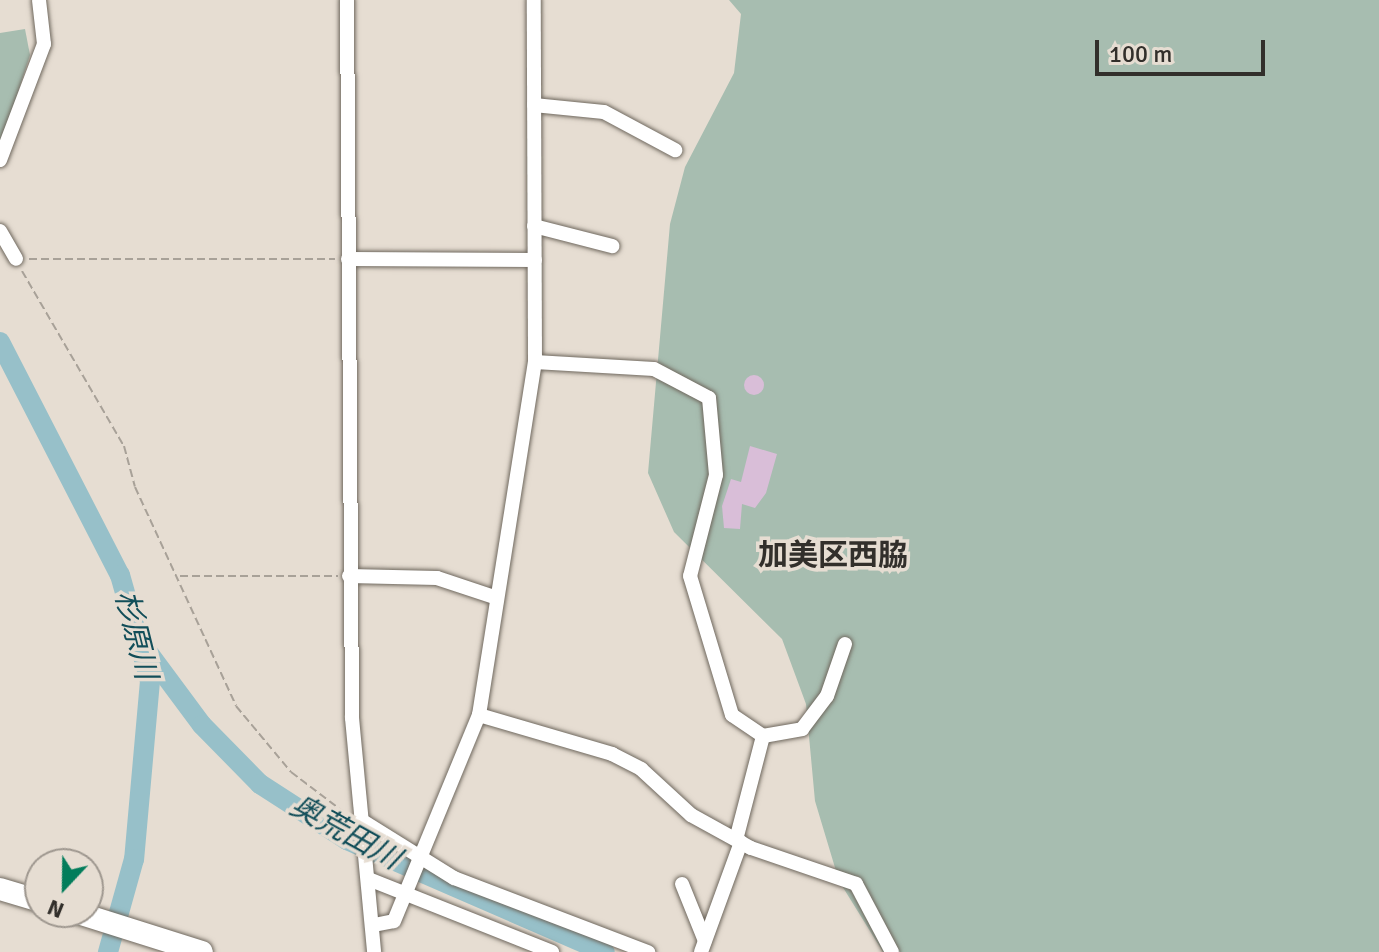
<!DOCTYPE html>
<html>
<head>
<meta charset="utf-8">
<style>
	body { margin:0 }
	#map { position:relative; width:1379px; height:952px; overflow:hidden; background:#e6ddd2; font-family:Signika,"Noto Sans JP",sans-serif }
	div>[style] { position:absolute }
	.green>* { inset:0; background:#a7bdb0 }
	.river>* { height:20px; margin:-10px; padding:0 10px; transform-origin:10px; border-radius:10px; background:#97c0c9 }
	.building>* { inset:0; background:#d9bed8 }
	.round { border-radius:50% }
	.path>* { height:2px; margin-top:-1px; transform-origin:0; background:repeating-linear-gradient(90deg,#a8a198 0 8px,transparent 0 12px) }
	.roads { filter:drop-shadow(0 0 2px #6f685e) drop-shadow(0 0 2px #6f685e) }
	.minor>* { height:14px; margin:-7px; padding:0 7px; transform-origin:7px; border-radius:7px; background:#fff }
	.highway>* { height:22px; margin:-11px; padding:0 11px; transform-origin:11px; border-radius:11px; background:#fff }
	span { translate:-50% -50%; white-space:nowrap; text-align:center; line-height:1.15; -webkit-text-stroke:7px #e6ddd2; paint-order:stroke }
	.neighbourhood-label { font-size:30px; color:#322f2b; font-weight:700 }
	.water-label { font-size:30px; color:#124e59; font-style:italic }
	.north { position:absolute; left:24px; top:848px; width:80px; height:80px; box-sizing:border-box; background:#e6ddd2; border:2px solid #9e978f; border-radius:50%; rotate:202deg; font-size:22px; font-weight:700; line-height:32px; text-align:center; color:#322f2b }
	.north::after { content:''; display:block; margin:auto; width:28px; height:36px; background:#037d5b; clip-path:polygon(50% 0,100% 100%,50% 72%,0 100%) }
	.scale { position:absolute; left:1095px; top:40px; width:170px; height:36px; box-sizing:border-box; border:4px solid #322f2b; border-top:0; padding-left:10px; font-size:24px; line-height:28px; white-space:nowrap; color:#322f2b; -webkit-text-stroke:6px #e6ddd2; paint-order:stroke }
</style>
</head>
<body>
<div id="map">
	<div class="green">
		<i style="clip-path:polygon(729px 0,1379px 0,1379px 952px,883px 952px,839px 881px,815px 801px,806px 704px,782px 639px,674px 532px,648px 473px,670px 224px,685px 167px,734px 73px,741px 14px)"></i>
		<i style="clip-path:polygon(25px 29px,30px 55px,0 148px,0 33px)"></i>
	</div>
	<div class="river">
		<i style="left:0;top:342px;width:262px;rotate:62.8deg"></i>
		<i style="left:120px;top:575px;width:110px;rotate:74.2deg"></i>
		<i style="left:150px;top:681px;width:179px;rotate:95.1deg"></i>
		<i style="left:134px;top:859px;width:97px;rotate:105.6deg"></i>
		<i style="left:147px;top:651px;width:92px;rotate:53.4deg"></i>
		<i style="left:202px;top:725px;width:83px;rotate:45.5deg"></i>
		<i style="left:260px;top:784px;width:103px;rotate:32.8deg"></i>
		<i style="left:347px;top:840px;width:281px;rotate:23.5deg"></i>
	</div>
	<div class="building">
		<i class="round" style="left:744px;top:375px;width:20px;height:20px"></i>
		<i style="clip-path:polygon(750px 446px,777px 454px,766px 493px,755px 508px,742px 504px,740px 529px,724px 528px,722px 506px,731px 479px,741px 482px)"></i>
	</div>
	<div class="path">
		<i style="left:29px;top:259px;width:306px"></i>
		<i style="left:22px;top:271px;width:203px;rotate:59.8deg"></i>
		<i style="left:124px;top:446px;width:42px;rotate:75deg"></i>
		<i style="left:135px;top:487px;width:241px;rotate:65.2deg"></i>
		<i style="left:236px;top:706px;width:86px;rotate:50.2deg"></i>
		<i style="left:291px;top:772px;width:73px;rotate:37.2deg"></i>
		<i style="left:180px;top:576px;width:158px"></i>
	</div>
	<div class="roads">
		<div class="minor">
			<i style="left:347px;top:0;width:718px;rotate:89.6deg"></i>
			<i style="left:352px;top:718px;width:235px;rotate:84.6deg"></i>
			<i style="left:534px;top:105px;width:70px;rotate:5.7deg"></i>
			<i style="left:604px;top:112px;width:81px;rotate:28.2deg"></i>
			<i style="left:0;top:160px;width:124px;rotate:-69.2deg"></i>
			<i style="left:44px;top:44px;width:44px;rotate:-96.5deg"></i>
			<i style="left:534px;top:226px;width:81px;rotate:14.4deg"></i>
			<i style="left:0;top:231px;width:32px;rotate:60deg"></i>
			<i style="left:348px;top:259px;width:187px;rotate:0.3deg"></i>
			<i style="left:535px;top:362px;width:119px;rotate:3.4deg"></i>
			<i style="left:654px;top:369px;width:62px;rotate:27.8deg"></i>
			<i style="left:709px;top:398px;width:77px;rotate:84.8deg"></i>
			<i style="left:716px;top:475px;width:104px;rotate:104.4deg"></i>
			<i style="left:690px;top:576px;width:145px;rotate:73.2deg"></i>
			<i style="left:732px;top:715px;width:37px;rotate:34deg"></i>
			<i style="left:763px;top:736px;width:40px;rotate:-10deg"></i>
			<i style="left:802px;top:729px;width:41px;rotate:-52.9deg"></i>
			<i style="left:827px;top:696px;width:55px;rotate:-70.9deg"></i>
			<i style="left:349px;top:576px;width:88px;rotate:1.3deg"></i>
			<i style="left:437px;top:578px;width:63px;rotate:18.4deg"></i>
			<i style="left:479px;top:715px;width:139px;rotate:16.3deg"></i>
			<i style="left:612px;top:754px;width:33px;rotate:27deg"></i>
			<i style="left:641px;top:769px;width:68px;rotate:42.6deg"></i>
			<i style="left:691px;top:815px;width:68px;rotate:28.8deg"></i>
			<i style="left:751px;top:848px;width:111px;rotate:18.9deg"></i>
			<i style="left:856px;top:884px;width:77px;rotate:62.1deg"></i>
			<i style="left:364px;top:822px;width:106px;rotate:31.9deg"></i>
			<i style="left:454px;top:878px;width:208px;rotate:20.9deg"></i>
			<i style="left:737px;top:836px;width:103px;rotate:-75.4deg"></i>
			<i style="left:371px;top:880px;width:195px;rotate:21.7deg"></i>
			<i style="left:682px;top:884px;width:61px;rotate:68deg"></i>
			<i style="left:374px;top:925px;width:20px;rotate:-11deg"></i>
			<i style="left:394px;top:921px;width:223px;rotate:-67.6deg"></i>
			<i style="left:479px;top:715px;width:357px;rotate:-81deg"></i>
			<i style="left:535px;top:362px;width:362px;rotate:-90.2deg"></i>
			<i style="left:701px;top:952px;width:117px;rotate:-70deg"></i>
		</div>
		<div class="highway">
			<i style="left:0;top:889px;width:42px;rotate:16.7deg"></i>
			<i style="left:75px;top:912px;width:133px;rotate:17.5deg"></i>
		</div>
	</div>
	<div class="neighbourhood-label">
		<span style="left:833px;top:556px">加美区西脇</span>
	</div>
	<div class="water-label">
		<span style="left:135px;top:635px;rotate:76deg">杉原川</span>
		<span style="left:345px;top:833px;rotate:29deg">奥荒田川</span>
	</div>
	<div class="north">N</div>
	<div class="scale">100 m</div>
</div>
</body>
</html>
